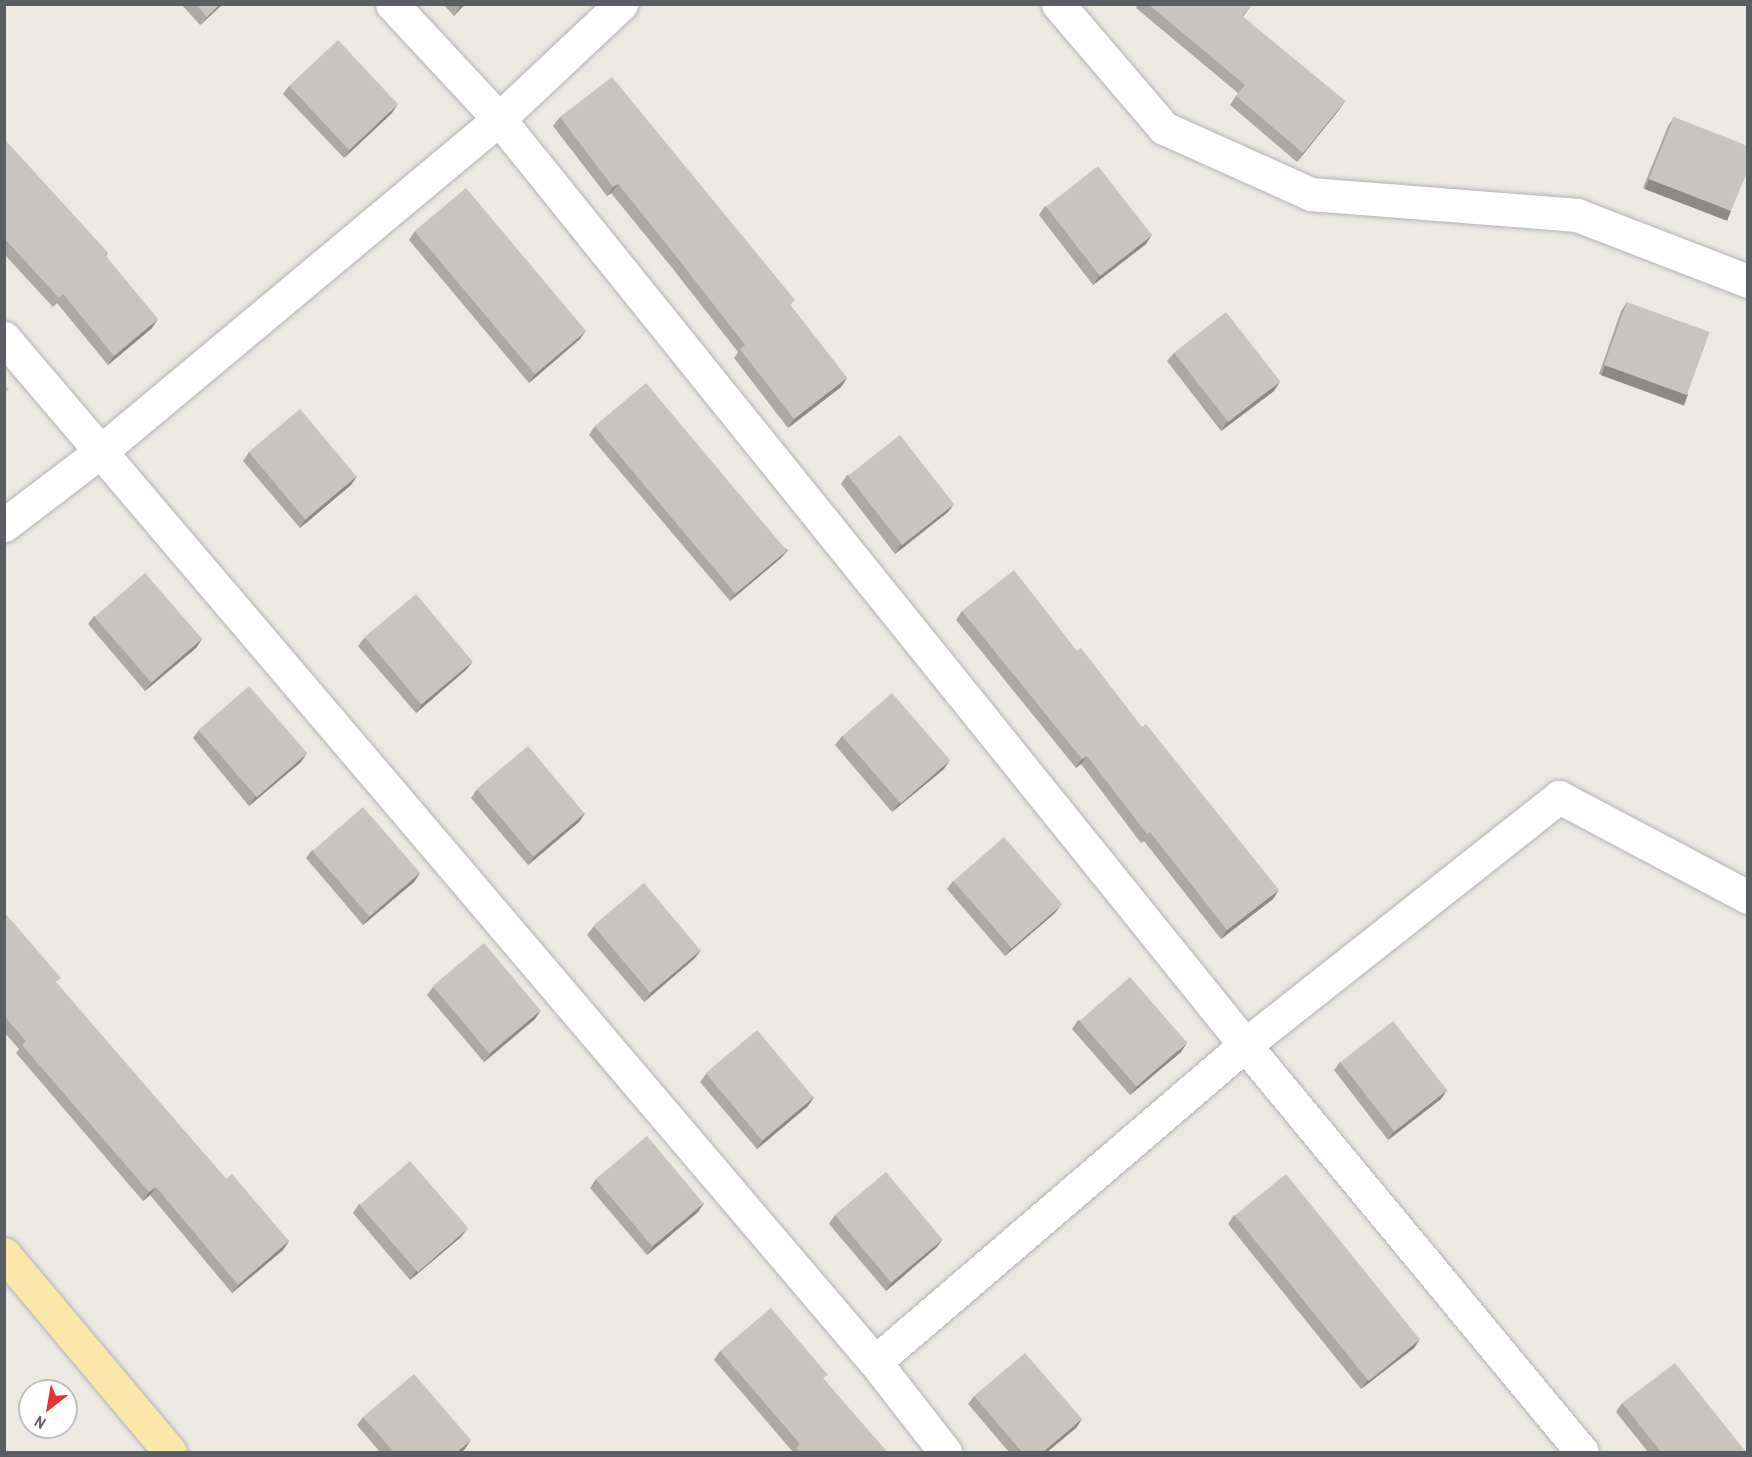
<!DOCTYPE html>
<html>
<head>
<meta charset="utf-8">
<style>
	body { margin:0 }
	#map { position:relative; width:1752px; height:1457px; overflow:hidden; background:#ece9e2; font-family:"Archivo Narrow",sans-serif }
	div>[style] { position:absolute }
	.roads { filter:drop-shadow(0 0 2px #b0b3b7) drop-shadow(0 0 2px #b0b3b7) }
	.minor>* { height:33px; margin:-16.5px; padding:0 16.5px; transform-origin:16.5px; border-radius:16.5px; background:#fff }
	.major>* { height:33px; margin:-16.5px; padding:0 16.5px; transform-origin:16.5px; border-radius:16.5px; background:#fbe7a9 }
	.wall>* { inset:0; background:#aca9a4 }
	.shaded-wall>* { inset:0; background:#8c8986; transform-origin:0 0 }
	.building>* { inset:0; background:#c8c4bf; transform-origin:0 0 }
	span { translate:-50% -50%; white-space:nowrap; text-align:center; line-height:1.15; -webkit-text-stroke:4.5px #fff; paint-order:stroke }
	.frame { position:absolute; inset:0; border:6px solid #5a5e62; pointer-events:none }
	.north { position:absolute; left:18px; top:1379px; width:60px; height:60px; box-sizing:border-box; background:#fff; border:2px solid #bdbfc0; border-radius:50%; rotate:211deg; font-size:16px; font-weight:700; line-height:24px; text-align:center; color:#5a5e62 }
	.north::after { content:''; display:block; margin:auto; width:21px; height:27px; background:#e03534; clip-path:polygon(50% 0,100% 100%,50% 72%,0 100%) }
</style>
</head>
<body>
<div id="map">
	<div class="roads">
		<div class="minor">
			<i style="left:392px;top:4px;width:157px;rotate:47.1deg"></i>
			<i style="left:499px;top:119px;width:1189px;rotate:51.14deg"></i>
			<i style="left:1245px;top:1045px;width:528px;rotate:50.37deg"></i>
			<i style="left:1058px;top:4px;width:163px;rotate:49.5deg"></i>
			<i style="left:1164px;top:128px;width:161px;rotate:24.2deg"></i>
			<i style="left:1311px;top:194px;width:267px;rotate:4.5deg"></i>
			<i style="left:1577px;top:215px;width:183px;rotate:21.1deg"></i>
			<i style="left:4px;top:338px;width:1344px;rotate:49.62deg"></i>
			<i style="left:875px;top:1362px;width:114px;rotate:52.1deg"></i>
			<i style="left:4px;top:525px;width:122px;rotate:-37.3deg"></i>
			<i style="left:101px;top:451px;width:518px;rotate:-39.83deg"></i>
			<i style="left:499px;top:119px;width:168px;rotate:-43.3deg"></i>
			<i style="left:875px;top:1362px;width:487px;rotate:-40.6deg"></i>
			<i style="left:1245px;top:1045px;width:400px;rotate:-38.3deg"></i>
			<i style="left:1559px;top:797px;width:214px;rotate:27.9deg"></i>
		</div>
		<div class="major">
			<i style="left:4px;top:1254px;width:258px;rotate:50deg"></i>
		</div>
	</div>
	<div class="wall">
		<i style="clip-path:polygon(181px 4px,223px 4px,200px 25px)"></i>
		<i style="clip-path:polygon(443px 4px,465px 4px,454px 16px)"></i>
		<i style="clip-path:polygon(1138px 4px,1252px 4px,1243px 17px,1345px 101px,1297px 162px,1230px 105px,1238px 93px,1136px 8px)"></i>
		<i style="clip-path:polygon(289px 86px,392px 113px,344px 158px,283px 94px)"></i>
		<i style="clip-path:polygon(560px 117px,791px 306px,847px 378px,841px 387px,788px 428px,734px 358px,738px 352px,673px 269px,611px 193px,607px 196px,553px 126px)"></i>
		<i style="clip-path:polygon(1674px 117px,1725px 220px,1643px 188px,1668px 126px)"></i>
		<i style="clip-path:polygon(4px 139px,108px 253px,106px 256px,152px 328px,108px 365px,57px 303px,53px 307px,4px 254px)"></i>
		<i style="clip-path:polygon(1045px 206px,1146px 244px,1093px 285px,1039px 215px)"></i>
		<i style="clip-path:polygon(415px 231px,580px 339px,529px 383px,409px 240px)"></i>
		<i style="clip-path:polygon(1627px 302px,1688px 395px,1682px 404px,1599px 374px,1621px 311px)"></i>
		<i style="clip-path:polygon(1174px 353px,1274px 391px,1221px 431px,1167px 361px)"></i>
		<i style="clip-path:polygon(595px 426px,788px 550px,781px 558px,730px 601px,589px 435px)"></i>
		<i style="clip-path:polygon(249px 452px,357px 476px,351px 485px,300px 528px,243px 461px)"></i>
		<i style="clip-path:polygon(847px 475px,954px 504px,948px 512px,895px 554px,841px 484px)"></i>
		<i style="clip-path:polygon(962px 611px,1077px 651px,1273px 899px,1221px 939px,1144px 841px,1141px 843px,1081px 764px,1076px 768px,956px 620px)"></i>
		<i style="clip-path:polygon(94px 616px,202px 639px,196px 648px,145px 691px,88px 624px)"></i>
		<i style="clip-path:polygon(365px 637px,467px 669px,416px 713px,358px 646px)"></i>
		<i style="clip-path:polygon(199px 730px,301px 762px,249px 806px,193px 738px)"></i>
		<i style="clip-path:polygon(842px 736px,944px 769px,892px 812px,835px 745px)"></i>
		<i style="clip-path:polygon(477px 789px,585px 813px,579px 822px,528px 865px,471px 798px)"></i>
		<i style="clip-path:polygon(312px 850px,420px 873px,414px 882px,363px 925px,306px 858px)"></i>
		<i style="clip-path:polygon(953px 881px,1055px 913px,1005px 956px,947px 889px)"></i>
		<i style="clip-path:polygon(4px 912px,57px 984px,226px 1179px,289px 1241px,283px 1250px,232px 1293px,150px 1195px,143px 1201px,16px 1053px,19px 1049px,4px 1032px)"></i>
		<i style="clip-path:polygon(594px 926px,701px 950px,695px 958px,644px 1002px,587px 935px)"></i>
		<i style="clip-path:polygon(433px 987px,535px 1019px,484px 1062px,427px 995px)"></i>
		<i style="clip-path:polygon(1078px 1020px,1181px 1052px,1130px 1095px,1072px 1029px)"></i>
		<i style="clip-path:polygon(1340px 1062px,1447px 1090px,1441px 1099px,1388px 1140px,1334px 1070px)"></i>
		<i style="clip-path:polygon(706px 1074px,814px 1097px,808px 1106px,757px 1149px,700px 1082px)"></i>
		<i style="clip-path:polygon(596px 1179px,704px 1203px,698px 1212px,647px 1255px,590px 1188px)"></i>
		<i style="clip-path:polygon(359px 1204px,461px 1237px,410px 1280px,353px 1213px)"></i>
		<i style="clip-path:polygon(835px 1215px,937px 1247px,886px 1291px,829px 1224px)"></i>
		<i style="clip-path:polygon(1234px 1215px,1420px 1339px,1414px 1348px,1361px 1389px,1228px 1224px)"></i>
		<i style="clip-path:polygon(720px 1351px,824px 1380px,887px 1452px,793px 1452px,714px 1360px)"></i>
		<i style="clip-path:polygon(974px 1396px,1082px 1419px,1076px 1428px,1047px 1452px,1009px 1452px,968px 1404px)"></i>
		<i style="clip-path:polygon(1622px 1403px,1746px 1452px,1648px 1452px,1616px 1412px)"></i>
		<i style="clip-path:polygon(363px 1417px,465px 1449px,461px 1452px,380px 1452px,357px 1425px)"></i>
	</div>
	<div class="shaded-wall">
		<i style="clip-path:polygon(220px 4px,223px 4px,200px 25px,207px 17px)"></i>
		<i style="clip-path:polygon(463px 4px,465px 4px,454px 16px,460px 7px)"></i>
		<i style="clip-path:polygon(1345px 101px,1339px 110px,1297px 162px,1303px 153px)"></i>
		<i style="clip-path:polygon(398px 104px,392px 113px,344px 158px,350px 150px)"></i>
		<i style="left:1649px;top:179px;width:88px;height:11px;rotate:21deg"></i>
		<i style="clip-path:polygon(618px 184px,611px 193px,607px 196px,613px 187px)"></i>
		<i style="clip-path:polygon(1152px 235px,1146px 244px,1093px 285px,1099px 276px)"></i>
		<i style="clip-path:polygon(158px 319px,152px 328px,108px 365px,114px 356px)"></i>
		<i style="clip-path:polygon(586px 331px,580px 339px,529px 383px,535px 374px)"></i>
		<i style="left:1605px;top:365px;width:88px;height:11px;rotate:20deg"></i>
		<i style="clip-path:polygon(847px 378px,841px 387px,788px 428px,794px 419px)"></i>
		<i style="clip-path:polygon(1280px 382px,1274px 391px,1221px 431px,1227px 422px)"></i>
		<i style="clip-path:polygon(357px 476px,351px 485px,300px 528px,306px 519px)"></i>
		<i style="clip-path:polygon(954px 504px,948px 512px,895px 554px,901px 545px)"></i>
		<i style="clip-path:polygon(788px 550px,781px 558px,730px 601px,736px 593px)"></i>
		<i style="clip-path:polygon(202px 639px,196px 648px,145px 691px,151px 683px)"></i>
		<i style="clip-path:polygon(473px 661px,467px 669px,416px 713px,422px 704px)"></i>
		<i style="clip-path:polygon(307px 753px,301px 762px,249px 806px,255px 797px)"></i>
		<i style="clip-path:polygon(1087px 756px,1081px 764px,1076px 768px,1082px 759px)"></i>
		<i style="clip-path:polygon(950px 760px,944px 769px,892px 812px,899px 803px)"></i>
		<i style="clip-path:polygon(585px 813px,579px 822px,528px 865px,534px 857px)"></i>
		<i style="clip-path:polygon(420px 873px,414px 882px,363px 925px,369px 917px)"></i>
		<i style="clip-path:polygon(1279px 890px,1273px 899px,1221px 939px,1227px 930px)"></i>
		<i style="clip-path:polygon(1062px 904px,1055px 913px,1005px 956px,1011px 948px)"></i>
		<i style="clip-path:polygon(701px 950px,695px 958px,644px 1002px,651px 993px)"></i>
		<i style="clip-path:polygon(541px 1010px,535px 1019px,484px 1062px,491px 1053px)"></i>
		<i style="clip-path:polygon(1187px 1043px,1181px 1052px,1130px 1095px,1136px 1087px)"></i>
		<i style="clip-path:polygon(1447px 1090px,1441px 1099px,1388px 1140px,1394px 1131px)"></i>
		<i style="clip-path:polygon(814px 1097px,808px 1106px,757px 1149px,763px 1140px)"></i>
		<i style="clip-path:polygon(156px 1187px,150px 1195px,143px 1201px,149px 1192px)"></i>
		<i style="clip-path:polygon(704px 1203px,698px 1212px,647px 1255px,653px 1246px)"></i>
		<i style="clip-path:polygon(468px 1228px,461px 1237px,410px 1280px,416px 1271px)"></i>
		<i style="clip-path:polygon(943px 1239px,937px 1247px,886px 1291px,892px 1282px)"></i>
		<i style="clip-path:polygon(289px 1241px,283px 1250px,232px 1293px,238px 1285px)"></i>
		<i style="clip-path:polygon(1420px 1339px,1414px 1348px,1361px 1389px,1367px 1381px)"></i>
		<i style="clip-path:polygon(1082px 1419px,1076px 1428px,1047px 1452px,1043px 1452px)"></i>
		<i style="clip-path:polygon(471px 1440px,465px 1449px,461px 1452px,457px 1452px)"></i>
	</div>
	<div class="building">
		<i style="clip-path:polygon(195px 4px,220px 4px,207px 17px)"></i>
		<i style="clip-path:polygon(1148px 4px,1252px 4px,1242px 16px,1345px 101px,1303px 153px,1236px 96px,1245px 85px)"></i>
		<i style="left:338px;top:40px;width:88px;height:67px;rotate:47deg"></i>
		<i style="clip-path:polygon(612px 77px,795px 300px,790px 305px,847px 378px,794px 419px,740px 349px,745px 345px,679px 260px,618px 184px,613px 187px,560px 117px)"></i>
		<i style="clip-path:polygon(1674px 117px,1748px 146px,1748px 170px,1731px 211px,1649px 179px)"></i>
		<i style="clip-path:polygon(4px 139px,108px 253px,105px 255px,158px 319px,114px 356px,63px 294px,59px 298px,4px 238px)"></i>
		<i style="left:1098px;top:166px;width:88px;height:66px;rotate:52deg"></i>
		<i style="left:466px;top:188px;width:187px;height:67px;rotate:50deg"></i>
		<i style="left:1627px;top:302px;width:88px;height:67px;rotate:20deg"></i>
		<i style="left:1226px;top:312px;width:88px;height:66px;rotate:52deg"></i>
		<i style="left:646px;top:383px;width:219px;height:67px;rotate:50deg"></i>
		<i style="clip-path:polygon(4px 385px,9px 389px,4px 394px)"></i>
		<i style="left:300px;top:409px;width:88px;height:67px;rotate:50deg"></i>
		<i style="left:900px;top:435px;width:88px;height:66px;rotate:52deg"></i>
		<i style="clip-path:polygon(1014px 570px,1077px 651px,1081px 648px,1142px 727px,1146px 724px,1279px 890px,1227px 930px,1150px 832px,1147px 834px,1087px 756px,1082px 759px,962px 611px)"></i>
		<i style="left:145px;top:573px;width:87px;height:67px;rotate:49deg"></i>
		<i style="left:416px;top:594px;width:88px;height:67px;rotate:50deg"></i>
		<i style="left:249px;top:686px;width:89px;height:67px;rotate:49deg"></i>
		<i style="left:892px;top:693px;width:89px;height:66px;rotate:49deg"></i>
		<i style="left:528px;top:746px;width:88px;height:67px;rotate:50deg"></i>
		<i style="left:363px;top:807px;width:87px;height:67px;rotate:49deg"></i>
		<i style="left:1004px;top:837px;width:89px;height:67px;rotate:49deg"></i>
		<i style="left:644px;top:883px;width:88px;height:66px;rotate:50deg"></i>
		<i style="clip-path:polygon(4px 912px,61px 978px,56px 982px,226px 1179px,232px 1174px,289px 1241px,238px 1285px,156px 1187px,149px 1192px,22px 1045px,26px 1041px,4px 1016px)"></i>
		<i style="left:484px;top:943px;width:88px;height:67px;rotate:50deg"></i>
		<i style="left:1130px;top:977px;width:87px;height:67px;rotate:49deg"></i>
		<i style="left:1393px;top:1021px;width:88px;height:67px;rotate:52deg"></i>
		<i style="left:757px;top:1030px;width:88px;height:67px;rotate:50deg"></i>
		<i style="left:647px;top:1136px;width:88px;height:67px;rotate:50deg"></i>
		<i style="left:410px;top:1161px;width:89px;height:67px;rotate:49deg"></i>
		<i style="left:886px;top:1172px;width:88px;height:67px;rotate:50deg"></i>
		<i style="left:1286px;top:1174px;width:213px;height:66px;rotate:51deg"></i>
		<i style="clip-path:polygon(771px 1308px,828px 1375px,823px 1378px,887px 1452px,800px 1452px,796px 1448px,800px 1444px,720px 1351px)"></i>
		<i style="clip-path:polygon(1025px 1353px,1082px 1419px,1043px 1452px,1022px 1452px,974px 1396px)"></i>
		<i style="clip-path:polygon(1675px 1363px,1746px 1452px,1661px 1452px,1622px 1403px)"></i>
		<i style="clip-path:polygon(414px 1374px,471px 1440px,457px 1452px,394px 1452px,363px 1417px)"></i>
	</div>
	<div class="frame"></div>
	<div class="north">N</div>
</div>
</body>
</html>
